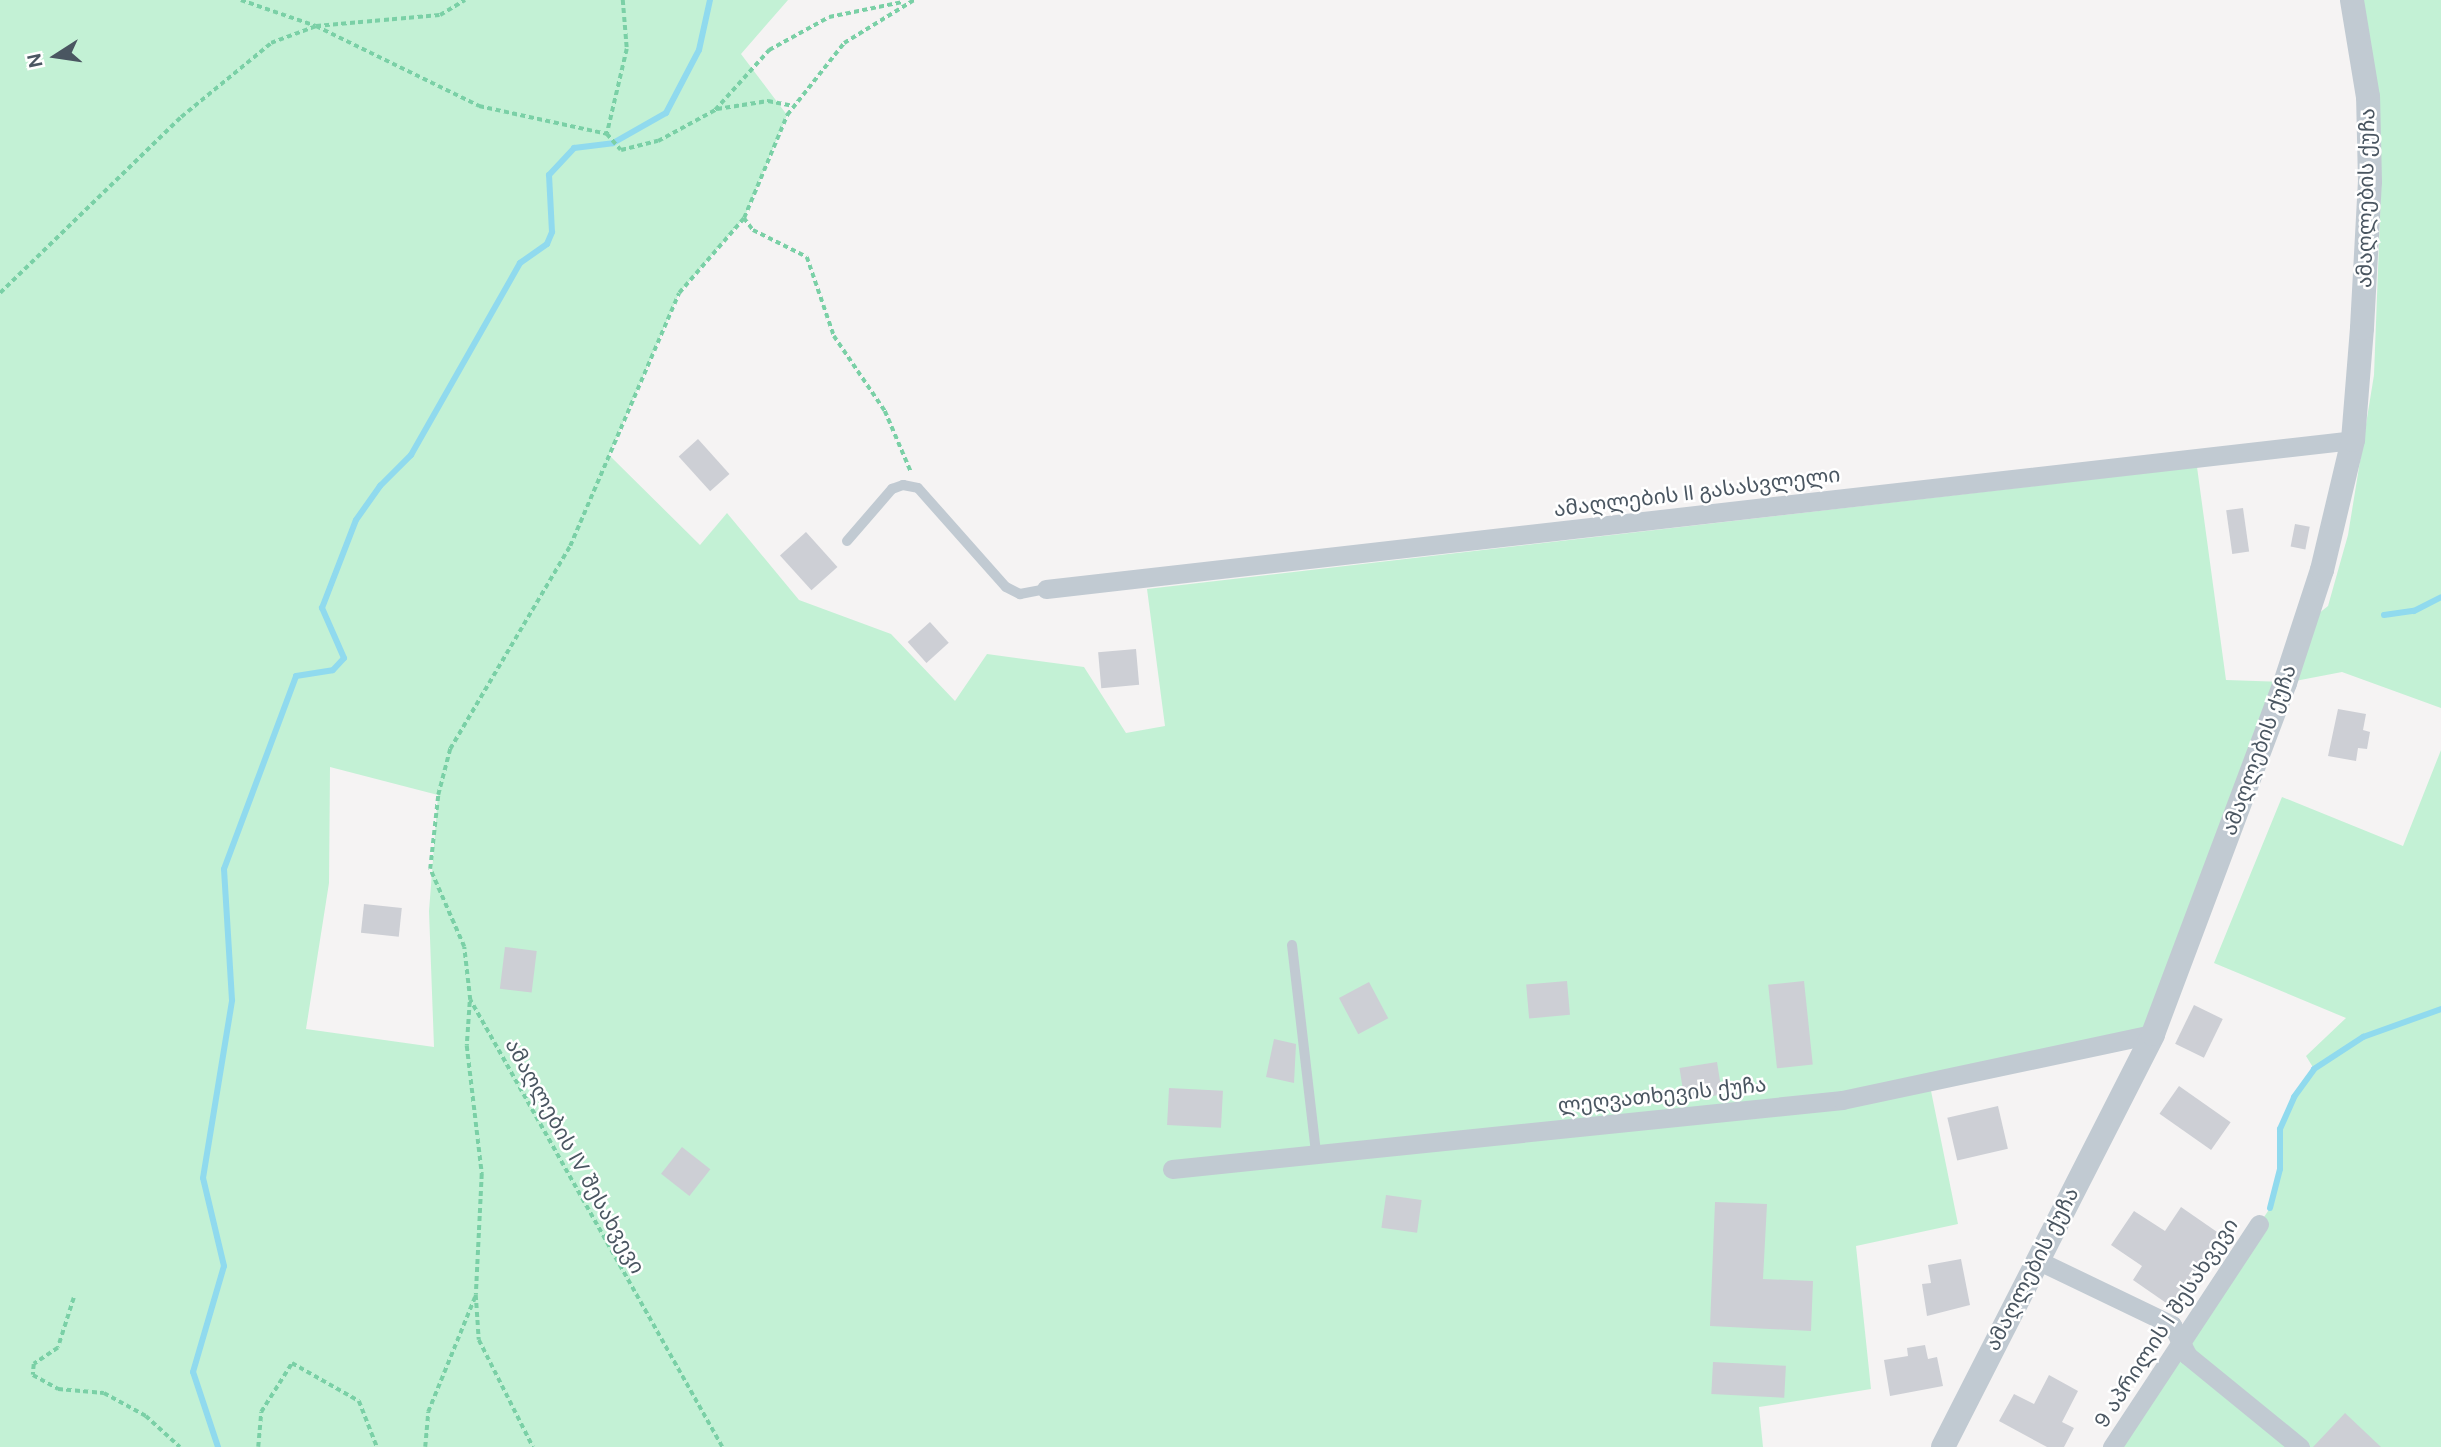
<!DOCTYPE html>
<html>
<head>
<meta charset="utf-8">
<style>
	body { margin:0 }
	#map { position:relative; width:2441px; height:1447px; overflow:hidden; background:#f5f3f3; font-family:"DM Sans","Noto Sans Georgian",sans-serif }
	div>[style] { position:absolute }
	.green>* { inset:0; background:#c3f1d5 }
	.stream>* { height:6px; margin:-3px; padding:0 3px; transform-origin:3px; border-radius:3px; background:#90daee }
	.building>* { inset:0; background:#cdcfd5; transform-origin:0 0 }
	.path>* { height:3.5px; margin-top:-1.75px; transform-origin:0; background:repeating-linear-gradient(90deg,#7ad0a6 0 5px,transparent 0 8.5px) }
	.service>* { height:10px; margin:-5px; padding:0 5px; transform-origin:5px; border-radius:5px; background:#c1cad2 }
	.minor>* { height:19px; margin:-9.5px; padding:0 9.5px; transform-origin:9.5px; border-radius:9.5px; background:#c1cad2 }
	.tertiary>* { height:24px; margin:-12px; padding:0 12px; transform-origin:12px; border-radius:12px; background:#c1cad2 }
	span { translate:-50% -50%; white-space:nowrap; text-align:center; line-height:1.15; -webkit-text-stroke:5px #fff; paint-order:stroke }
	.street-label { font-size:21px; color:#4a5661 }
	.north { position:absolute; left:21px; top:21px; width:70px; height:70px; -webkit-text-stroke:5px #fff; paint-order:stroke; rotate:258deg; font-size:19px; font-weight:700; line-height:28px; text-align:center; color:#4a5661 }
	.north::after { content:''; display:block; margin:auto; width:24px; height:32px; background:#4a5661; clip-path:polygon(50% 0,100% 100%,50% 72%,0 100%) }
</style>
</head>
<body>
<div id="map">
	<div class="green">
		<i style="clip-path:polygon(evenodd,0 0,788px 0,741px 54px,787px 115px,744px 218px,679px 293px,609px 455px,700px 545px,727px 513px,799px 600px,891px 634px,955px 701px,987px 654px,1084px 667px,1126px 733px,1165px 726px,1147px 589px,2197px 467px,2226px 680px,2285px 682px,2303px 626px,2328px 606px,2348px 535px,2374px 375px,2381px 191px,2362px 0,2441px 0,2441px 708px,2342px 672px,2285px 683px,2153px 1034px,1929px 1081px,1958px 1224px,1856px 1246px,1871px 1389px,1759px 1407px,1763px 1447px,0 1447px,0 0,330px 767px,438px 795px,429px 911px,434px 1047px,306px 1029px,329px 883px,330px 767px)"></i>
		<i style="clip-path:polygon(2441px 750px,2441px 1447px,2112px 1447px,2270px 1208px,2280px 1169px,2280px 1129px,2294px 1097px,2314px 1069px,2306px 1056px,2346px 1018px,2214px 963px,2282px 797px,2403px 846px)"></i>
	</div>
	<div class="stream">
		<i style="left:2384px;top:615px;width:30px;rotate:-8deg"></i>
		<i style="left:2414px;top:611px;width:30px;rotate:-27deg"></i>
		<i style="left:2270px;top:1208px;width:40px;rotate:-75.6deg"></i>
		<i style="left:2280px;top:1169px;width:40px;rotate:-90deg"></i>
		<i style="left:2280px;top:1129px;width:35px;rotate:-66deg"></i>
		<i style="left:2294px;top:1097px;width:34px;rotate:-54deg"></i>
		<i style="left:2314px;top:1069px;width:59px;rotate:-33.1deg"></i>
		<i style="left:2363px;top:1037px;width:83px;rotate:-19.7deg"></i>
		<i style="left:218px;top:1447px;width:79px;rotate:-108.4deg"></i>
		<i style="left:193px;top:1372px;width:110px;rotate:-73.7deg"></i>
		<i style="left:224px;top:1266px;width:90px;rotate:-103.4deg"></i>
		<i style="left:203px;top:1178px;width:180px;rotate:-80.7deg"></i>
		<i style="left:232px;top:1000px;width:131px;rotate:-93.5deg"></i>
		<i style="left:224px;top:869px;width:206px;rotate:-69.5deg"></i>
		<i style="left:296px;top:676px;width:37px;rotate:-9deg"></i>
		<i style="left:333px;top:670px;width:16px;rotate:-47deg"></i>
		<i style="left:344px;top:658px;width:55px;rotate:-113.7deg"></i>
		<i style="left:322px;top:608px;width:94px;rotate:-68.9deg"></i>
		<i style="left:356px;top:520px;width:42px;rotate:-54.8deg"></i>
		<i style="left:380px;top:486px;width:44px;rotate:-45deg"></i>
		<i style="left:411px;top:455px;width:221px;rotate:-60.4deg"></i>
		<i style="left:520px;top:263px;width:33px;rotate:-35deg"></i>
		<i style="left:547px;top:244px;width:13px;rotate:-67deg"></i>
		<i style="left:552px;top:232px;width:57px;rotate:-93deg"></i>
		<i style="left:549px;top:175px;width:37px;rotate:-47deg"></i>
		<i style="left:574px;top:148px;width:39px;rotate:-7deg"></i>
		<i style="left:613px;top:143px;width:61px;rotate:-29.5deg"></i>
		<i style="left:666px;top:113px;width:71px;rotate:-62.4deg"></i>
		<i style="left:699px;top:50px;width:51px;rotate:-77.6deg"></i>
	</div>
	<div class="building">
		<i style="left:698px;top:439px;width:47px;height:26px;rotate:48deg"></i>
		<i style="left:2243px;top:508px;width:44px;height:17px;rotate:82deg"></i>
		<i style="left:2295px;top:524px;width:15px;height:23px;rotate:11deg"></i>
		<i style="left:806px;top:532px;width:47px;height:35px;rotate:48deg"></i>
		<i style="left:930px;top:622px;width:28px;height:30px;rotate:48deg"></i>
		<i style="left:1136px;top:649px;width:36px;height:38px;rotate:85deg"></i>
		<i style="clip-path:polygon(2338px 709px,2366px 714px,2363px 730px,2370px 732px,2367px 749px,2358px 748px,2356px 761px,2328px 756px)"></i>
		<i style="left:364px;top:904px;width:38px;height:29px;rotate:6deg"></i>
		<i style="left:505px;top:947px;width:32px;height:42px;rotate:7deg"></i>
		<i style="left:1567px;top:981px;width:34px;height:41px;rotate:85deg"></i>
		<i style="left:1804px;top:981px;width:84px;height:36px;rotate:84deg"></i>
		<i style="left:1369px;top:982px;width:41px;height:34px;rotate:62deg"></i>
		<i style="left:2194px;top:1005px;width:32px;height:43px;rotate:26deg"></i>
		<i style="clip-path:polygon(1274px 1039px,1296px 1044px,1294px 1083px,1266px 1077px)"></i>
		<i style="left:1717px;top:1062px;width:33px;height:38px;rotate:81deg"></i>
		<i style="left:2179px;top:1086px;width:63px;height:34px;rotate:35deg"></i>
		<i style="left:1169px;top:1088px;width:54px;height:37px;rotate:3deg"></i>
		<i style="left:1998px;top:1106px;width:44px;height:52px;rotate:77deg"></i>
		<i style="left:682px;top:1147px;width:36px;height:34px;rotate:38deg"></i>
		<i style="left:1386px;top:1195px;width:36px;height:33px;rotate:8deg"></i>
		<i style="clip-path:polygon(1715px 1202px,1767px 1204px,1763px 1279px,1813px 1281px,1811px 1331px,1710px 1326px)"></i>
		<i style="clip-path:polygon(2181px 1207px,2220px 1234px,2172px 1307px,2133px 1280px,2142px 1266px,2111px 1245px,2134px 1211px,2165px 1231px)"></i>
		<i style="clip-path:polygon(1961px 1259px,1970px 1305px,1927px 1316px,1922px 1284px,1931px 1283px,1928px 1265px)"></i>
		<i style="clip-path:polygon(1925px 1345px,1928px 1359px,1937px 1357px,1943px 1386px,1890px 1396px,1884px 1360px,1908px 1356px,1907px 1348px)"></i>
		<i style="left:1713px;top:1362px;width:73px;height:32px;rotate:3deg"></i>
		<i style="clip-path:polygon(2049px 1375px,2078px 1391px,2062px 1422px,2074px 1428px,2064px 1447px,2047px 1447px,1999px 1421px,2014px 1394px,2034px 1404px)"></i>
		<i style="clip-path:polygon(2345px 1413px,2381px 1447px,2313px 1447px)"></i>
	</div>
	<div class="path">
		<i style="left:241px;top:0;width:79px;rotate:19.1deg"></i>
		<i style="left:316px;top:26px;width:124px;rotate:-5.1deg"></i>
		<i style="left:440px;top:15px;width:29px;rotate:-31deg"></i>
		<i style="left:623px;top:0;width:49px;rotate:85.3deg"></i>
		<i style="left:627px;top:49px;width:87px;rotate:103.2deg"></i>
		<i style="left:607px;top:134px;width:21px;rotate:49deg"></i>
		<i style="left:621px;top:150px;width:38px;rotate:-14deg"></i>
		<i style="left:658px;top:141px;width:65px;rotate:-28.5deg"></i>
		<i style="left:715px;top:110px;width:81px;rotate:-48deg"></i>
		<i style="left:769px;top:50px;width:68px;rotate:-28.8deg"></i>
		<i style="left:829px;top:17px;width:76px;rotate:-11.5deg"></i>
		<i style="left:717px;top:109px;width:52px;rotate:-8.9deg"></i>
		<i style="left:768px;top:101px;width:26px;rotate:11deg"></i>
		<i style="left:744px;top:218px;width:15px;rotate:53deg"></i>
		<i style="left:753px;top:230px;width:60px;rotate:26.6deg"></i>
		<i style="left:807px;top:257px;width:83px;rotate:71.1deg"></i>
		<i style="left:834px;top:336px;width:91px;rotate:55.8deg"></i>
		<i style="left:885px;top:411px;width:66px;rotate:66.9deg"></i>
		<i style="left:0;top:293px;width:252px;rotate:-44.2deg"></i>
		<i style="left:181px;top:117px;width:117px;rotate:-39.4deg"></i>
		<i style="left:271px;top:43px;width:48px;rotate:-20.7deg"></i>
		<i style="left:316px;top:26px;width:182px;rotate:26.1deg"></i>
		<i style="left:479px;top:106px;width:131px;rotate:12.3deg"></i>
		<i style="left:470px;top:1002px;width:44px;rotate:93.9deg"></i>
		<i style="left:467px;top:1046px;width:129px;rotate:83.3deg"></i>
		<i style="left:482px;top:1174px;width:121px;rotate:92.8deg"></i>
		<i style="left:476px;top:1295px;width:45px;rotate:86.2deg"></i>
		<i style="left:479px;top:1340px;width:120px;rotate:63.2deg"></i>
		<i style="left:74px;top:1298px;width:52px;rotate:107.7deg"></i>
		<i style="left:58px;top:1348px;width:29px;rotate:146deg"></i>
		<i style="left:34px;top:1364px;width:11px;rotate:95deg"></i>
		<i style="left:33px;top:1375px;width:29px;rotate:29deg"></i>
		<i style="left:58px;top:1389px;width:46px;rotate:5deg"></i>
		<i style="left:104px;top:1393px;width:48px;rotate:28.7deg"></i>
		<i style="left:146px;top:1416px;width:46px;rotate:42.4deg"></i>
		<i style="left:258px;top:1447px;width:35px;rotate:-85deg"></i>
		<i style="left:261px;top:1412px;width:58px;rotate:-57.7deg"></i>
		<i style="left:292px;top:1363px;width:77px;rotate:29.6deg"></i>
		<i style="left:359px;top:1401px;width:49px;rotate:68.6deg"></i>
		<i style="left:425px;top:1447px;width:35px;rotate:-85deg"></i>
		<i style="left:428px;top:1412px;width:124px;rotate:-67.8deg"></i>
		<i style="left:722px;top:1447px;width:513px;rotate:-119.41deg"></i>
		<i style="left:470px;top:1000px;width:53px;rotate:-96.5deg"></i>
		<i style="left:464px;top:947px;width:85px;rotate:-113.6deg"></i>
		<i style="left:430px;top:869px;width:74px;rotate:-83.8deg"></i>
		<i style="left:438px;top:795px;width:48px;rotate:-75.4deg"></i>
		<i style="left:450px;top:749px;width:236px;rotate:-59.4deg"></i>
		<i style="left:570px;top:546px;width:275px;rotate:-66.7deg"></i>
		<i style="left:679px;top:293px;width:99px;rotate:-49.1deg"></i>
		<i style="left:744px;top:218px;width:112px;rotate:-67.3deg"></i>
		<i style="left:787px;top:115px;width:92px;rotate:-51.6deg"></i>
		<i style="left:844px;top:43px;width:82px;rotate:-31.6deg"></i>
	</div>
	<div class="service">
		<i style="left:847px;top:541px;width:69px;rotate:-49.1deg"></i>
		<i style="left:892px;top:489px;width:12px;rotate:-20deg"></i>
		<i style="left:903px;top:485px;width:15px;rotate:11deg"></i>
		<i style="left:918px;top:488px;width:132px;rotate:48.4deg"></i>
		<i style="left:1006px;top:587px;width:16px;rotate:27deg"></i>
		<i style="left:1020px;top:594px;width:26px;rotate:-11deg"></i>
		<i style="left:1292px;top:945px;width:210px;rotate:83.4deg"></i>
	</div>
	<div class="minor">
		<i style="left:1046px;top:589px;width:1315px;rotate:-6.5deg"></i>
		<i style="left:1172px;top:1169px;width:674px;rotate:-5.88deg"></i>
		<i style="left:1842px;top:1100px;width:318px;rotate:-12deg"></i>
		<i style="left:2037px;top:1260px;width:150px;rotate:25.7deg"></i>
		<i style="left:2172px;top:1325px;width:34px;rotate:63deg"></i>
		<i style="left:2187px;top:1355px;width:146px;rotate:39.2deg"></i>
		<i style="left:2112px;top:1447px;width:267px;rotate:-56.6deg"></i>
	</div>
	<div class="tertiary">
		<i style="left:1943px;top:1447px;width:463px;rotate:-63deg"></i>
		<i style="left:2153px;top:1034px;width:375px;rotate:-69.4deg"></i>
		<i style="left:2285px;top:683px;width:119px;rotate:-71.9deg"></i>
		<i style="left:2322px;top:570px;width:134px;rotate:-76.6deg"></i>
		<i style="left:2353px;top:440px;width:112px;rotate:-85.4deg"></i>
		<i style="left:2362px;top:328px;width:146px;rotate:-86.9deg"></i>
		<i style="left:2370px;top:182px;width:85px;rotate:-91.3deg"></i>
		<i style="left:2368px;top:97px;width:98px;rotate:-99.4deg"></i>
	</div>
	<div class="street-label">
		<span style="left:2366px;top:198px;rotate:-89deg">ამაღლების ქუჩა</span>
		<span style="left:1697px;top:492px;rotate:-7deg">ამაღლების II გასასვლელი</span>
		<span style="left:2259px;top:750px;rotate:-70deg">ამაღლების ქუჩა</span>
		<span style="left:1662px;top:1095px;rotate:-6deg">ლეღვათხევის ქუჩა</span>
		<span style="left:575px;top:1156px;rotate:61deg">ამაღლების IV შესახვევი</span>
		<span style="left:2032px;top:1269px;rotate:-63deg">ამაღლების ქუჩა</span>
		<span style="left:2166px;top:1323px;rotate:-57deg">9 აპრილის I შესახვევი</span>
	</div>
	<div class="north">N</div>
</div>
</body>
</html>
